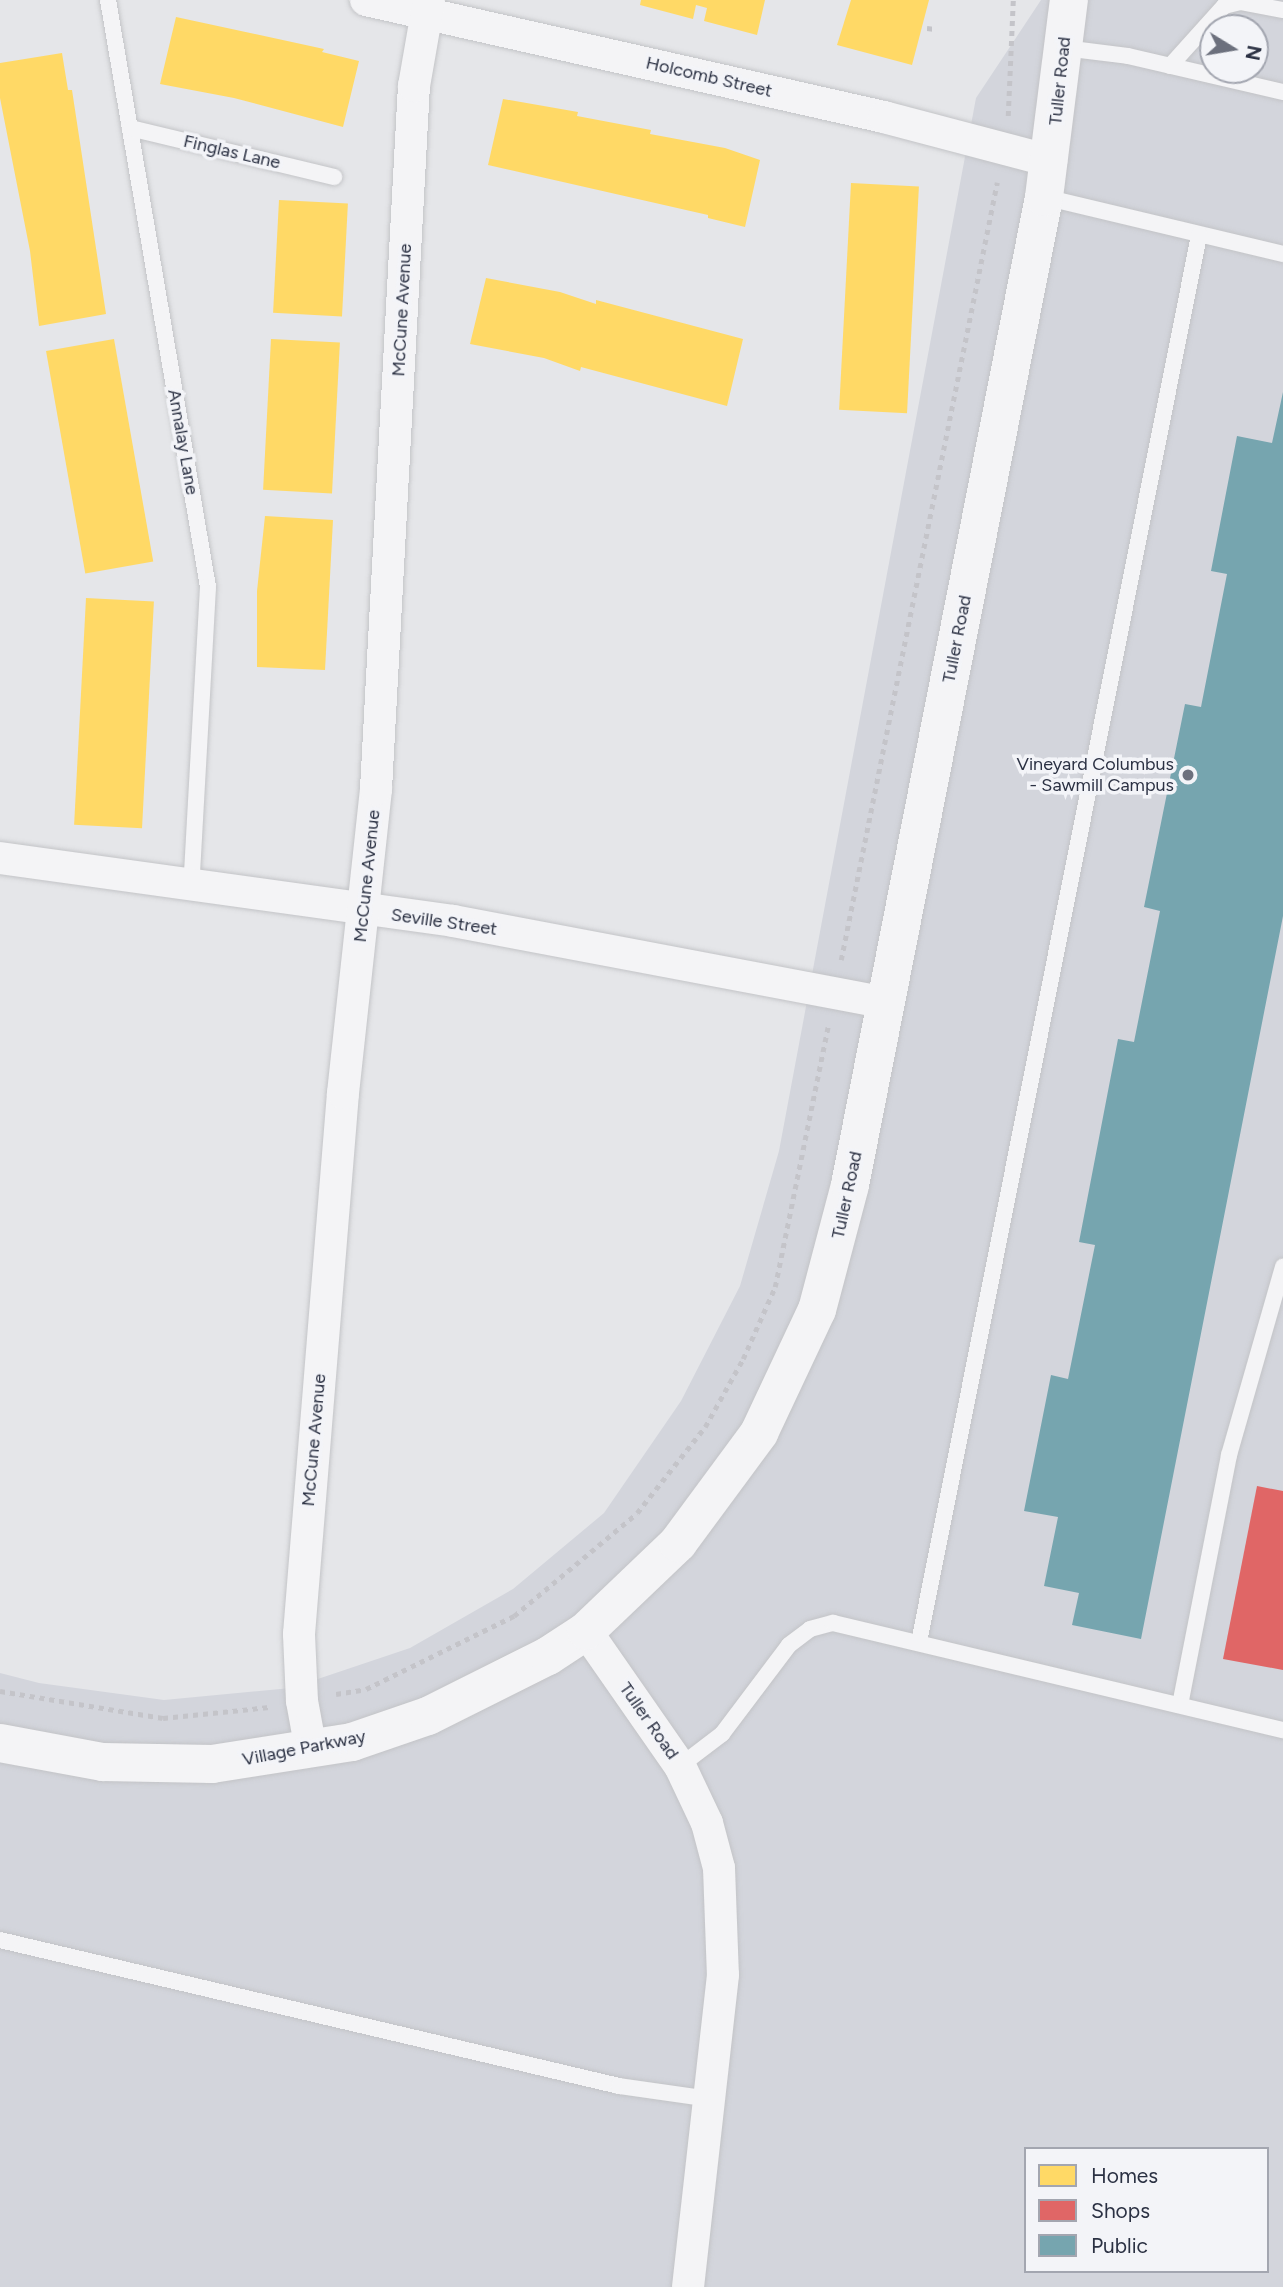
<!DOCTYPE html>
<html>
<head>
<meta charset="utf-8">
<style>
	body { margin:0 }
	#map { position:relative; width:1283px; height:2287px; overflow:hidden; background:#e5e6e9; font-family:Figtree,sans-serif }
	div>[style] { position:absolute }
	.built>* { inset:0; background:#d3d5dc }
	.homes>* { inset:0; background:#ffd966; transform-origin:0 0 }
	.shops>* { inset:0; background:#e06666 }
	.public>* { inset:0; background:#76a5af }
	.path>* { height:4.5px; margin-top:-2.25px; transform-origin:0; background:repeating-linear-gradient(90deg,#c4c4c9 0 5px,transparent 0 10px) }
	.roads { filter:drop-shadow(0 0 2px #c3c4c7) drop-shadow(0 0 2px #c3c4c7) }
	.service>* { height:16px; margin:-8px; padding:0 8px; transform-origin:8px; border-radius:8px; background:#f4f4f6 }
	.minor>* { height:32px; margin:-16px; padding:0 16px; transform-origin:16px; border-radius:16px; background:#f4f4f6 }
	.tertiary>* { height:38px; margin:-19px; padding:0 19px; transform-origin:19px; border-radius:19px; background:#f4f4f6 }
	.dots>* { width:19px; height:19px; translate:-50% -50%; box-sizing:border-box; border:4px solid #f3f4f8; border-radius:50% }
	span { translate:-50% -50%; white-space:nowrap; text-align:center; line-height:1.15; -webkit-text-stroke:7px #f3f4f8; paint-order:stroke }
	.street-label { font-size:18px; color:#2b3143 }
	.poi-label { font-size:18px; color:#2b3143 }
	.right { translate:-100% -50%; text-align:right }
	.legend { position:absolute; left:1024px; top:2147px; width:245px; height:126px; box-sizing:border-box; background:#f3f4f8; border:2px solid #a3a6b0; margin:0; padding:9px 12px; list-style:none; font-size:21px; color:#2b3143 }
	.legend li { display:flex; align-items:center; gap:14px; height:35px }
	.legend b { width:35px; border:2px solid #a3a6b0 }
	.north { position:absolute; left:1199px; top:14px; width:70px; height:70px; box-sizing:border-box; background:#f3f4f8; border:2px solid #a3a6b0; border-radius:50%; rotate:101deg; font-size:19px; font-weight:700; line-height:28px; text-align:center; color:#2b3143 }
	.north::after { content:''; display:block; margin:auto; width:24px; height:32px; background:#6c707d; clip-path:polygon(50% 0,100% 100%,50% 72%,0 100%) }
</style>
</head>
<body>
<div id="map">
	<div class="built">
		<i style="clip-path:polygon(evenodd,1041px 0,1283px 0,1283px 2287px,0 2287px,0 1673px,39px 1683px,164px 1700px,291px 1688px,410px 1648px,513px 1589px,604px 1513px,681px 1401px,740px 1286px,779px 1151px,976px 98px,1041px 0,1213px 28px,1255px 28px,1255px 70px,1213px 70px,1213px 28px,1041px 0,1026px 2149px,1267px 2149px,1267px 2271px,1026px 2271px,1026px 2149px)"></i>
	</div>
	<div class="homes">
		<i style="clip-path:polygon(641px 0,765px 0,757px 35px,704px 21px,707px 8px,696px 5px,693px 19px,640px 5px)"></i>
		<i style="clip-path:polygon(851px 0,929px 0,912px 65px,837px 45px)"></i>
		<i style="clip-path:polygon(176px 17px,324px 49px,322px 52px,359px 61px,343px 127px,234px 98px,160px 84px)"></i>
		<i style="clip-path:polygon(62px 53px,68px 90px,72px 90px,106px 314px,39px 326px,30px 251px,0 98px,0 63px)"></i>
		<i style="clip-path:polygon(503px 99px,578px 112px,577px 116px,651px 130px,650px 134px,725px 148px,760px 160px,745px 227px,708px 218px,708px 215px,488px 165px)"></i>
		<i style="left:851px;top:183px;width:68px;height:227px;rotate:3deg"></i>
		<i style="left:279px;top:200px;width:69px;height:113px;rotate:3deg"></i>
		<i style="clip-path:polygon(486px 278px,560px 292px,596px 304px,596px 300px,743px 339px,727px 406px,581px 367px,580px 371px,544px 358px,470px 344px)"></i>
		<i style="left:114px;top:339px;width:226px;height:69px;rotate:80deg"></i>
		<i style="left:271px;top:339px;width:69px;height:151px;rotate:3deg"></i>
		<i style="clip-path:polygon(265px 516px,333px 520px,325px 670px,257px 667px,257px 591px)"></i>
		<i style="left:86px;top:598px;width:68px;height:227px;rotate:3deg"></i>
	</div>
	<div class="shops">
		<i style="clip-path:polygon(1257px 1486px,1283px 1491px,1283px 1670px,1223px 1659px)"></i>
	</div>
	<div class="public">
		<i style="clip-path:polygon(1283px 392px,1283px 916px,1141px 1639px,1072px 1625px,1079px 1593px,1044px 1586px,1058px 1517px,1024px 1511px,1051px 1375px,1068px 1379px,1095px 1245px,1079px 1242px,1118px 1039px,1134px 1042px,1160px 911px,1144px 907px,1185px 704px,1201px 707px,1227px 574px,1211px 571px,1237px 436px,1272px 443px)"></i>
	</div>
	<div class="path">
		<i style="left:927px;top:28px;width:8px;rotate:7deg"></i>
		<i style="left:1008px;top:116px;width:116px;rotate:-87.5deg"></i>
		<i style="left:841px;top:960px;width:793px;rotate:-78.65deg"></i>
		<i style="left:0;top:1691px;width:165px;rotate:9.4deg"></i>
		<i style="left:163px;top:1718px;width:107px;rotate:-5.9deg"></i>
		<i style="left:336px;top:1694px;width:30px;rotate:-9deg"></i>
		<i style="left:366px;top:1689px;width:165px;rotate:-26.3deg"></i>
		<i style="left:514px;top:1616px;width:160px;rotate:-39.9deg"></i>
		<i style="left:637px;top:1513px;width:110px;rotate:-51.7deg"></i>
		<i style="left:705px;top:1427px;width:78px;rotate:-60.8deg"></i>
		<i style="left:743px;top:1359px;width:79px;rotate:-66deg"></i>
		<i style="left:775px;top:1287px;width:265px;rotate:-78.5deg"></i>
	</div>
	<div class="roads">
		<div class="service">
			<i style="left:108px;top:0;width:595px;rotate:80.33deg"></i>
			<i style="left:208px;top:587px;width:301px;rotate:93.2deg"></i>
			<i style="left:1064px;top:48px;width:64px;rotate:7.1deg"></i>
			<i style="left:1128px;top:56px;width:159px;rotate:13.1deg"></i>
			<i style="left:1170px;top:66px;width:81px;rotate:-48deg"></i>
			<i style="left:1224px;top:6px;width:16px;rotate:-14deg"></i>
			<i style="left:1240px;top:2px;width:44px;rotate:10.5deg"></i>
			<i style="left:130px;top:128px;width:210px;rotate:13.5deg"></i>
			<i style="left:1044px;top:197px;width:246px;rotate:13.4deg"></i>
			<i style="left:919px;top:1642px;width:1435px;rotate:-78.74deg"></i>
			<i style="left:1180px;top:1705px;width:255px;rotate:-78.9deg"></i>
			<i style="left:1229px;top:1455px;width:196px;rotate:-74deg"></i>
			<i style="left:680px;top:1766px;width:53px;rotate:-37.3deg"></i>
			<i style="left:722px;top:1734px;width:111px;rotate:-53deg"></i>
			<i style="left:789px;top:1645px;width:26px;rotate:-37deg"></i>
			<i style="left:810px;top:1629px;width:24px;rotate:-15deg"></i>
			<i style="left:833px;top:1623px;width:463px;rotate:13.4deg"></i>
			<i style="left:0;top:1940px;width:636px;rotate:13.27deg"></i>
			<i style="left:619px;top:2086px;width:92px;rotate:8.1deg"></i>
		</div>
		<div class="minor">
			<i style="left:366px;top:0;width:531px;rotate:12.73deg"></i>
			<i style="left:884px;top:117px;width:173px;rotate:14.8deg"></i>
			<i style="left:0;top:858px;width:457px;rotate:7.9deg"></i>
			<i style="left:453px;top:921px;width:441px;rotate:10.7deg"></i>
			<i style="left:586px;top:1631px;width:165px;rotate:55.2deg"></i>
			<i style="left:680px;top:1766px;width:63px;rotate:64.7deg"></i>
			<i style="left:707px;top:1823px;width:47px;rotate:75.1deg"></i>
			<i style="left:719px;top:1868px;width:107px;rotate:87.9deg"></i>
			<i style="left:723px;top:1975px;width:314px;rotate:96.4deg"></i>
			<i style="left:311px;top:1750px;width:50px;rotate:-100.4deg"></i>
			<i style="left:302px;top:1701px;width:67px;rotate:-92.6deg"></i>
			<i style="left:299px;top:1634px;width:543px;rotate:-85.35deg"></i>
			<i style="left:343px;top:1093px;width:306px;rotate:-83.8deg"></i>
			<i style="left:376px;top:789px;width:704px;rotate:-86.91deg"></i>
			<i style="left:414px;top:86px;width:87px;rotate:-80.1deg"></i>
		</div>
		<div class="tertiary">
			<i style="left:0;top:1743px;width:105px;rotate:10.5deg"></i>
			<i style="left:103px;top:1762px;width:109px;rotate:1.1deg"></i>
			<i style="left:212px;top:1764px;width:142px;rotate:-8.9deg"></i>
			<i style="left:352px;top:1742px;width:80px;rotate:-18.9deg"></i>
			<i style="left:428px;top:1716px;width:134px;rotate:-26.6deg"></i>
			<i style="left:548px;top:1656px;width:45px;rotate:-33.3deg"></i>
			<i style="left:586px;top:1631px;width:127px;rotate:-43.7deg"></i>
			<i style="left:678px;top:1543px;width:137px;rotate:-53.6deg"></i>
			<i style="left:759px;top:1433px;width:136px;rotate:-64.8deg"></i>
			<i style="left:817px;top:1310px;width:129px;rotate:-75.2deg"></i>
			<i style="left:850px;top:1185px;width:1007px;rotate:-78.89deg"></i>
			<i style="left:1044px;top:197px;width:199px;rotate:-82.8deg"></i>
		</div>
	</div>
	<div class="dots">
		<i style="left:1188px;top:775px;background:#6c707d"></i>
	</div>
	<div class="street-label">
		<span style="left:709px;top:77px;rotate:13deg">Holcomb Street</span>
		<span style="left:1060px;top:81px;rotate:-84deg">Tuller Road</span>
		<span style="left:232px;top:152px;rotate:13deg">Finglas Lane</span>
		<span style="left:402px;top:310px;rotate:-87deg">McCune Avenue</span>
		<span style="left:183px;top:442px;rotate:80deg">Annalay Lane</span>
		<span style="left:957px;top:639px;rotate:-79deg">Tuller Road</span>
		<span style="left:367px;top:876px;rotate:-84deg">McCune Avenue</span>
		<span style="left:444px;top:922px;rotate:8deg">Seville Street</span>
		<span style="left:847px;top:1195px;rotate:-78deg">Tuller Road</span>
		<span style="left:314px;top:1440px;rotate:-85deg">McCune Avenue</span>
		<span style="left:649px;top:1721px;rotate:55deg">Tuller Road</span>
		<span style="left:304px;top:1748px;rotate:-11deg">Village Parkway</span>
	</div>
	<div class="poi-label">
		<span class="right" style="left:1174px;top:775px">Vineyard Columbus<br>- Sawmill Campus</span>
	</div>
	<ul class="legend">
	<li><b style="height:19px;background:#ffd966"></b>Homes</li>
	<li><b style="height:19px;background:#e06666"></b>Shops</li>
	<li><b style="height:19px;background:#76a5af"></b>Public</li>
	</ul>
	<div class="north">N</div>
</div>
</body>
</html>
